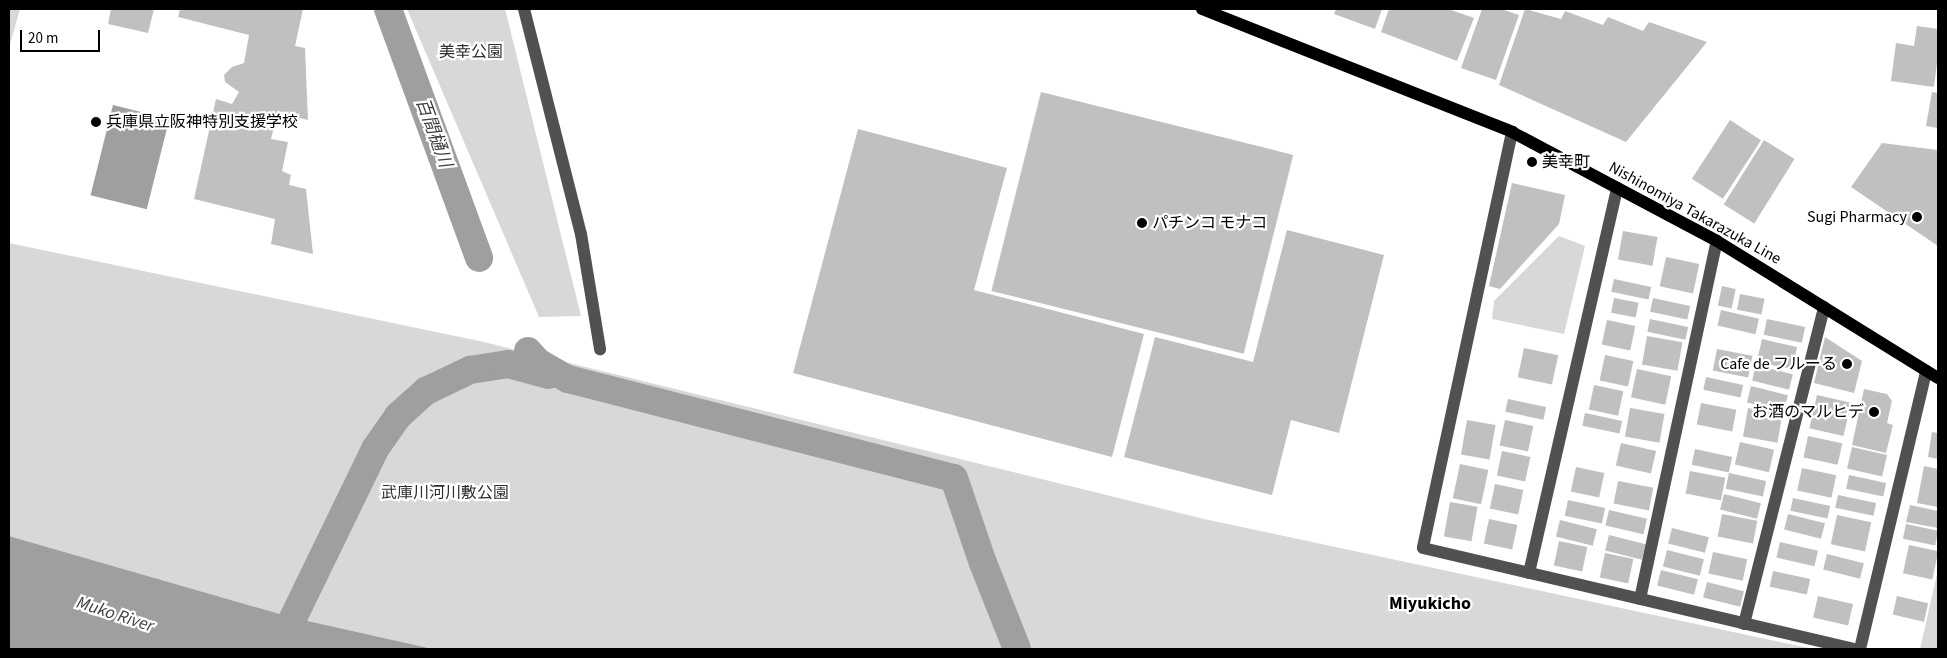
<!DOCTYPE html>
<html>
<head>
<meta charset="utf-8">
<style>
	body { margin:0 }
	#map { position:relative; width:1947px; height:658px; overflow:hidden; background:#fff; font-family:"Source Sans 3","Noto Sans JP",sans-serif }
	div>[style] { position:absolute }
	.green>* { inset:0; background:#d8d8d8 }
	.water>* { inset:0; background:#9f9f9f; transform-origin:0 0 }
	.canal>* { height:28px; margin:-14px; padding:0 14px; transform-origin:14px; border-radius:14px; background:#9f9f9f }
	.building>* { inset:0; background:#c0c0c0; transform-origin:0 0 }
	.minor>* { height:12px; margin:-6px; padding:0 6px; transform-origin:6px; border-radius:6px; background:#515151 }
	.major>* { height:12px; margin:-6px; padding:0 6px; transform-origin:6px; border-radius:6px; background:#000 }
	.dots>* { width:14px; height:14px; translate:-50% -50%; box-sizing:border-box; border:2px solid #fff; border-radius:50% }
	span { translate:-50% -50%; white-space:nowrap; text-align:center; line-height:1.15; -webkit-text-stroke:4.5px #fff; paint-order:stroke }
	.park-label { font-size:16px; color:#2f2f2f }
	.poi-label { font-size:16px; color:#000 }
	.left { translate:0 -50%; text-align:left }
	.right { translate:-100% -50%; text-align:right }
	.street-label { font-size:16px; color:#000 }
	.water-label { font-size:18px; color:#404040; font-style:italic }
	.neighbourhood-label { font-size:18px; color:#000; font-weight:700 }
	.frame { position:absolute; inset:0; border:10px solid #000; pointer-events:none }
	.scale { position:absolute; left:20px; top:30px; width:80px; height:22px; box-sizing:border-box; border:2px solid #000; border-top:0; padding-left:6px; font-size:15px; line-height:18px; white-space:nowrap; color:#000; -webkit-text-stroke:4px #fff; paint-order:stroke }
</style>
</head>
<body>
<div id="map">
	<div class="green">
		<i style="clip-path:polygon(9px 9px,20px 9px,9px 48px)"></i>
		<i style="clip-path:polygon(407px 9px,505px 9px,581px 316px,539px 317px)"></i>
		<i style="clip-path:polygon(1559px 236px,1585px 246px,1564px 334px,1492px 319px,1494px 301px)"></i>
		<i style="clip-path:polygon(9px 243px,484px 342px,1204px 519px,1813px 649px,433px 649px,290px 617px,9px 536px)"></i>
		<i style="clip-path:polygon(1938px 570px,1938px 649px,1920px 649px)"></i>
	</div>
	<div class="water">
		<i style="left:113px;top:105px;width:58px;height:93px;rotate:14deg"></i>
		<i style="clip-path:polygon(9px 536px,290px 617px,433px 649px,9px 649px)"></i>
	</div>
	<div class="canal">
		<i style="left:388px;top:9px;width:265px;rotate:69.9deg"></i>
		<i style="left:528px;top:351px;width:15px;rotate:48deg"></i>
		<i style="left:538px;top:362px;width:34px;rotate:30deg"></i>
		<i style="left:568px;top:379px;width:398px;rotate:14.4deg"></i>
		<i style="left:954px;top:478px;width:90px;rotate:71.2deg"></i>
		<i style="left:983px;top:563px;width:92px;rotate:68.4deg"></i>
		<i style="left:278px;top:649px;width:222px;rotate:-64.1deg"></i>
		<i style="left:375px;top:449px;width:40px;rotate:-55.1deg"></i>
		<i style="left:398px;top:416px;width:38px;rotate:-42deg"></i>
		<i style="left:426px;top:391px;width:49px;rotate:-25.5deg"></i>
		<i style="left:470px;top:370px;width:38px;rotate:-9deg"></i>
		<i style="left:508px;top:364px;width:42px;rotate:15deg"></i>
	</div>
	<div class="building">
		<i style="clip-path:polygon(111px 9px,154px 9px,148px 33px,108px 24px)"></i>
		<i style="clip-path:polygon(180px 9px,303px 9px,295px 46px,305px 48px,308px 120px,300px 118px,298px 124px,276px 119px,271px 139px,288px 142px,282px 171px,291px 175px,289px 185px,306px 189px,313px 254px,271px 244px,275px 219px,194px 199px,216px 99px,232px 104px,239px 92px,225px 82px,224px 75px,232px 67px,244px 63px,249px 35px,178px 17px)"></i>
		<i style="clip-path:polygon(1336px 9px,1382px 9px,1375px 29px,1334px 14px)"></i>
		<i style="clip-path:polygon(1389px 9px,1448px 9px,1474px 18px,1457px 61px,1381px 32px)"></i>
		<i style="clip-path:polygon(1482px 9px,1501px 9px,1519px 15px,1496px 80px,1461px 68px)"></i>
		<i style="clip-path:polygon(1525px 9px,1561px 19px,1565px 11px,1603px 25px,1608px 17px,1643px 31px,1649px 22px,1707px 42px,1626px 142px,1499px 85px)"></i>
		<i style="clip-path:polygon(1917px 26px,1938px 29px,1938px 55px,1934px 87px,1891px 81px,1896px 43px,1914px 46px)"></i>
		<i style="left:1041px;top:92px;width:260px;height:205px;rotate:14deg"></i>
		<i style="clip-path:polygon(1932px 92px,1938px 93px,1938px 128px,1926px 126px)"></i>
		<i style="left:1730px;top:120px;width:37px;height:70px;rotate:33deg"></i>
		<i style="clip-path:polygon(858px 129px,1007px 168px,974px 290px,1144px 334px,1112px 457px,793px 373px)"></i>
		<i style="left:1764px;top:140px;width:36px;height:76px;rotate:32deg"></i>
		<i style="clip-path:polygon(1882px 143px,1938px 150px,1938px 246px,1851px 187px)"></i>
		<i style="clip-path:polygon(1512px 183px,1565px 195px,1559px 224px,1500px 289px,1489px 286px)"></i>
		<i style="clip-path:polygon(1287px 230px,1384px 255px,1339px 433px,1291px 420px,1272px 495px,1124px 457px,1155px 337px,1253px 362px)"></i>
		<i style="left:1623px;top:231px;width:35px;height:29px;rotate:10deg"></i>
		<i style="left:1666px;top:257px;width:34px;height:30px;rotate:12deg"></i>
		<i style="left:1614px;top:279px;width:38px;height:13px;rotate:12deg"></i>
		<i style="left:1722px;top:286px;width:14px;height:20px;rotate:12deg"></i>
		<i style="left:1740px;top:294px;width:25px;height:16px;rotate:11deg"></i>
		<i style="left:1614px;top:298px;width:25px;height:15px;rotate:11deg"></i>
		<i style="left:1653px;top:298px;width:38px;height:14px;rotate:12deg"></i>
		<i style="left:1721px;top:310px;width:39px;height:16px;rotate:13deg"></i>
		<i style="left:1650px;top:319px;width:39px;height:13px;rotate:12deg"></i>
		<i style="left:1767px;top:319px;width:39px;height:16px;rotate:12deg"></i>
		<i style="left:1607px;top:320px;width:29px;height:25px;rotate:12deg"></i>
		<i style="left:1647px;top:336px;width:36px;height:29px;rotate:10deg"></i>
		<i style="clip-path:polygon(1825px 337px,1862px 361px,1854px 393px,1814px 383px)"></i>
		<i style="left:1762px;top:339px;width:36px;height:23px;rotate:13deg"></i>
		<i style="left:1524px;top:348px;width:35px;height:30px;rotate:12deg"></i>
		<i style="left:1717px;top:349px;width:36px;height:22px;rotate:11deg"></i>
		<i style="left:1605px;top:355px;width:29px;height:26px;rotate:12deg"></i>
		<i style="left:1756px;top:365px;width:38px;height:16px;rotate:14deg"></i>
		<i style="left:1637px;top:369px;width:35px;height:29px;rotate:12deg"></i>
		<i style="left:1706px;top:377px;width:38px;height:13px;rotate:12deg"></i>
		<i style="left:1594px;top:385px;width:30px;height:25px;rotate:12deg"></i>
		<i style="left:1751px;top:386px;width:38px;height:17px;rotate:14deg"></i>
		<i style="clip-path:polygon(1864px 389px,1887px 394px,1892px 401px,1887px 423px,1893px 425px,1886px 453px,1852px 445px)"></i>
		<i style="left:1817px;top:395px;width:35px;height:34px;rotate:13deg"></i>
		<i style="left:1508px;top:399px;width:39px;height:13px;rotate:12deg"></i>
		<i style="left:1701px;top:403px;width:36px;height:22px;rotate:11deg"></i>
		<i style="left:1630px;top:408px;width:35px;height:29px;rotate:10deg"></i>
		<i style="left:1748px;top:408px;width:35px;height:29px;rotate:10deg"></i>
		<i style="left:1585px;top:413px;width:38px;height:13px;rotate:12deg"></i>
		<i style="left:1467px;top:420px;width:29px;height:35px;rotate:10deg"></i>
		<i style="left:1505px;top:420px;width:29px;height:26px;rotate:12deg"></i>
		<i style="clip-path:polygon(1932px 432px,1938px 433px,1938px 459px,1928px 457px)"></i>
		<i style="left:1808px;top:436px;width:35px;height:22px;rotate:12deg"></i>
		<i style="left:1740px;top:442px;width:35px;height:23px;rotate:13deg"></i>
		<i style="left:1621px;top:443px;width:36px;height:23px;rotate:13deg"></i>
		<i style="left:1852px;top:447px;width:36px;height:22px;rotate:13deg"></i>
		<i style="left:1695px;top:449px;width:38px;height:16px;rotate:12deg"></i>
		<i style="left:1502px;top:451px;width:29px;height:25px;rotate:12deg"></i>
		<i style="left:1460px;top:464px;width:29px;height:35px;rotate:12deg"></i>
		<i style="clip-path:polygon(1924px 466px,1938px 469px,1938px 507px,1917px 503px)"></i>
		<i style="left:1576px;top:467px;width:29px;height:25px;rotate:12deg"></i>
		<i style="left:1802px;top:468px;width:35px;height:23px;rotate:12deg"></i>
		<i style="left:1690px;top:471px;width:36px;height:23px;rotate:11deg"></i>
		<i style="left:1729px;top:473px;width:38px;height:16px;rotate:12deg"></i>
		<i style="left:1849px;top:475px;width:38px;height:14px;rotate:12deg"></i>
		<i style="left:1618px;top:481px;width:36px;height:23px;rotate:11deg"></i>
		<i style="left:1495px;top:484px;width:29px;height:25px;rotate:12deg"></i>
		<i style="left:1724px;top:494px;width:38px;height:16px;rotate:14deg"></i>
		<i style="left:1838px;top:495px;width:39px;height:13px;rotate:12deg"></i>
		<i style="left:1793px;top:498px;width:38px;height:13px;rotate:12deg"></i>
		<i style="left:1568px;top:500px;width:38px;height:16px;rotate:12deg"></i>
		<i style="left:1450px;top:502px;width:28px;height:35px;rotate:10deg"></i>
		<i style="clip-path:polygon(1910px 505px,1938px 511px,1938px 528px,1906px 522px)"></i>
		<i style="left:1609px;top:510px;width:39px;height:16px;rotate:13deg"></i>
		<i style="left:1722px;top:514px;width:36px;height:23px;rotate:11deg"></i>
		<i style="left:1788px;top:514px;width:38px;height:16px;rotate:14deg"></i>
		<i style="left:1837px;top:515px;width:35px;height:30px;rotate:12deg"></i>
		<i style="left:1489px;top:519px;width:29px;height:25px;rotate:12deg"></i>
		<i style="left:1560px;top:520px;width:38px;height:17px;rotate:14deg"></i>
		<i style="left:1906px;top:524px;width:33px;height:15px;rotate:12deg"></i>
		<i style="left:1672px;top:528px;width:38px;height:16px;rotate:14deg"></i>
		<i style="left:1609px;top:535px;width:38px;height:16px;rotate:14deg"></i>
		<i style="left:1559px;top:541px;width:29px;height:25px;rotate:12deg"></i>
		<i style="left:1780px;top:542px;width:39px;height:16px;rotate:13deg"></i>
		<i style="left:1909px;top:545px;width:30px;height:29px;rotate:12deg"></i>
		<i style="left:1667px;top:550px;width:38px;height:17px;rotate:14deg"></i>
		<i style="left:1713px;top:552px;width:35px;height:22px;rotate:12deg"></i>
		<i style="left:1605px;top:553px;width:29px;height:25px;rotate:12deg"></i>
		<i style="left:1827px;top:554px;width:38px;height:16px;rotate:14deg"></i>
		<i style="left:1661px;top:570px;width:38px;height:16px;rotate:14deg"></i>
		<i style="left:1773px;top:571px;width:38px;height:16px;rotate:12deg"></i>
		<i style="left:1707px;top:582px;width:38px;height:16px;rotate:14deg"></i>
		<i style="left:1818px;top:596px;width:36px;height:22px;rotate:13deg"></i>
		<i style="left:1897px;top:596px;width:32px;height:19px;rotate:13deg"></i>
	</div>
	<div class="minor">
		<i style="left:524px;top:9px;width:232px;rotate:75.8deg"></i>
		<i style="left:581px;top:234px;width:117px;rotate:80.6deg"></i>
		<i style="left:1512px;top:132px;width:425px;rotate:102.1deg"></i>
		<i style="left:1423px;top:548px;width:441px;rotate:13.2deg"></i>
		<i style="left:1529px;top:573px;width:395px;rotate:-77.1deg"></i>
		<i style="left:1640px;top:599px;width:366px;rotate:-77.9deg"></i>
		<i style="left:1744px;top:624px;width:327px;rotate:-75.8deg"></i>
		<i style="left:1860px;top:649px;width:286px;rotate:-76.6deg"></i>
	</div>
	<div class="major">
		<i style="left:1202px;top:9px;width:334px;rotate:21.6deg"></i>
		<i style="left:1512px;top:132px;width:232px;rotate:28deg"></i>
		<i style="left:1717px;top:241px;width:260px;rotate:31.8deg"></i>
	</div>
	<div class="dots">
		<i style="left:96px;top:122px;background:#000"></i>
		<i style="left:1532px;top:162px;background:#000"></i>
		<i style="left:1917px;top:217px;background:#000"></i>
		<i style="left:1142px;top:223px;background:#000"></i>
		<i style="left:1847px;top:364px;background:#000"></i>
		<i style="left:1874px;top:412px;background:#000"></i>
	</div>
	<div class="park-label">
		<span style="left:471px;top:52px">美幸公園</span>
		<span style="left:445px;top:493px">武庫川河川敷公園</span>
	</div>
	<div class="poi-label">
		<span class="left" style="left:106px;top:122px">兵庫県立阪神特別支援学校</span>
		<span class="left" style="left:1542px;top:162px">美幸町</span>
		<span class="right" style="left:1907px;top:217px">Sugi Pharmacy</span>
		<span class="left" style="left:1152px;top:223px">パチンコ モナコ</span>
		<span class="right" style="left:1837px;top:364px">Cafe de フルーる</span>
		<span class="right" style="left:1864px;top:412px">お酒のマルヒデ</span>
	</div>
	<div class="street-label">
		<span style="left:1695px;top:213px;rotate:29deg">Nishinomiya Takarazuka Line</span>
	</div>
	<div class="water-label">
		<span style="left:433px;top:133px;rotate:70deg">百間樋川</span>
		<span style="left:115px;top:615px;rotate:18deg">Muko River</span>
	</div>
	<div class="neighbourhood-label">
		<span style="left:1430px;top:604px">Miyukicho</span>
	</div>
	<div class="frame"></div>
	<div class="scale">20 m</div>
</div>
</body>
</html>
